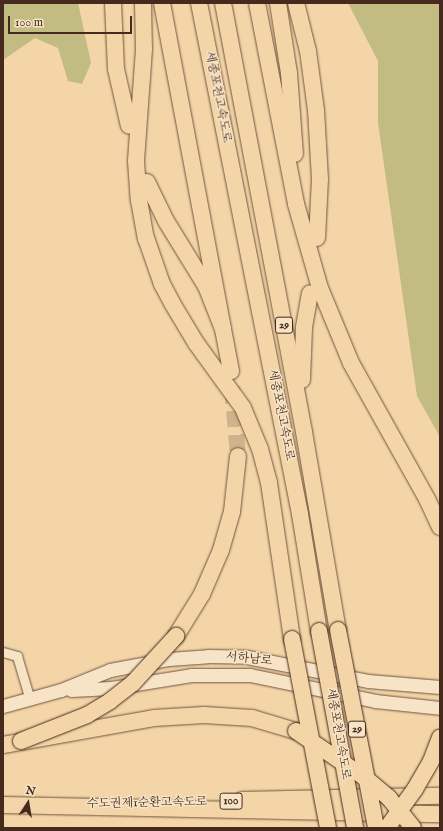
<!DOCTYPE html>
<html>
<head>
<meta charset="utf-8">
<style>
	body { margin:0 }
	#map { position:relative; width:443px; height:831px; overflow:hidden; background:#f3d5a7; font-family:"IM FELL English","Noto Serif KR",serif }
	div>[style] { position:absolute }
	.green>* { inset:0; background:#c2bb82 }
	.motorway-tunnel>* { height:16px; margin-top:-8px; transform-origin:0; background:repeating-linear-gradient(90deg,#d0b38b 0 16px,transparent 0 24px) }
	.roads { filter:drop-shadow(0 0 1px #705540) drop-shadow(0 0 1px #705540) }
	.minor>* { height:9px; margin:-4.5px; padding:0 4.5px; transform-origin:4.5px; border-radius:4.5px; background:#f7e4c6 }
	.secondary>* { height:13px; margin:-6.5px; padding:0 6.5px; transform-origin:6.5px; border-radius:6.5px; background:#f7e4c6 }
	.motorway>* { height:16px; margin:-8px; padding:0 8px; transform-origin:8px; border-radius:8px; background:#f3d5a7 }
	.bridges { filter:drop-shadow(0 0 1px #452a1d) drop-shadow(0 0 1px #452a1d) }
	.motorway-bridge>* { height:16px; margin:-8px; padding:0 8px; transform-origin:8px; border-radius:8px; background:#f3d5a7 }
	span { translate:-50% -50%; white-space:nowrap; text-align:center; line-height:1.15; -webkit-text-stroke:3px #f7e4c6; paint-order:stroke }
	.shield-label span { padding:1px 3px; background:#f7e4c6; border:1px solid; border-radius:3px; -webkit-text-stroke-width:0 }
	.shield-label { font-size:11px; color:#452a1d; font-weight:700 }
	.street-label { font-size:12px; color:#452a1d }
	.frame { position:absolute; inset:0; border:4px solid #452a1d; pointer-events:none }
	.north { position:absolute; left:8px; top:783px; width:40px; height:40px; -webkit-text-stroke:3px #f7e4c6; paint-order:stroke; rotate:12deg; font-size:11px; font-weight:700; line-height:16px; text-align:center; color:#452a1d }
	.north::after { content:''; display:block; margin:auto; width:14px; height:18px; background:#452a1d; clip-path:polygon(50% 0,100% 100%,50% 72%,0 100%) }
	.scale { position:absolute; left:8px; top:16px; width:124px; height:18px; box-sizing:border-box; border:2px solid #452a1d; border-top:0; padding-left:5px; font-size:12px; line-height:14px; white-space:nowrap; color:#452a1d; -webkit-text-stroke:3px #f7e4c6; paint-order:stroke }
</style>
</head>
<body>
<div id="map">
	<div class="green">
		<i style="clip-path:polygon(3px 3px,78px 3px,91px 63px,82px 84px,68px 81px,58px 48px,35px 38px,3px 60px)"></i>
		<i style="clip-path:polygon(348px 3px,440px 3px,440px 437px,417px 396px,378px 123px,378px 61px)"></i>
	</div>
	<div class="motorway-tunnel">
		<i style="left:232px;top:387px;width:69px;rotate:85deg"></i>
	</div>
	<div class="roads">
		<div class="minor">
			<i style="left:3px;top:652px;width:15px;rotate:16deg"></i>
			<i style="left:17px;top:656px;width:46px;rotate:73.5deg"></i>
		</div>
		<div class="secondary">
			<i style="left:71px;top:690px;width:40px;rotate:-2.9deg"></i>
			<i style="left:111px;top:688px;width:81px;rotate:-9.2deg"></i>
			<i style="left:191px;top:675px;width:59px"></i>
			<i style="left:250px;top:675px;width:128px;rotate:11.7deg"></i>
			<i style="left:375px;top:701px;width:65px;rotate:6.1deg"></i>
			<i style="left:3px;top:706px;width:60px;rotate:-15.4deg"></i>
			<i style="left:61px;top:690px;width:53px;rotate:-22.2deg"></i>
			<i style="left:110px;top:670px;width:60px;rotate:-10.6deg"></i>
			<i style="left:169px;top:659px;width:39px;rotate:-4deg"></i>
			<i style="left:208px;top:656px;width:39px;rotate:1deg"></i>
			<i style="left:247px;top:657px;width:123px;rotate:11.2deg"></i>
			<i style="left:368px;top:681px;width:72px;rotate:4.8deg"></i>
		</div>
		<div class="motorway">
			<i style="left:113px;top:3px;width:66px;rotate:87.4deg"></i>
			<i style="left:116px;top:69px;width:58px;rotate:77.2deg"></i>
			<i style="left:143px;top:3px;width:46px;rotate:88.8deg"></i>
			<i style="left:144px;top:49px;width:112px;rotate:94.1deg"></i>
			<i style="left:136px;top:161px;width:39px;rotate:86deg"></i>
			<i style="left:139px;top:200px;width:39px;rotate:80deg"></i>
			<i style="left:146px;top:238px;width:49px;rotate:70.8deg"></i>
			<i style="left:162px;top:284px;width:21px;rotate:62deg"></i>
			<i style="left:172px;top:303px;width:47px;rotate:59deg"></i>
			<i style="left:196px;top:343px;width:80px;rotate:54.1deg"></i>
			<i style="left:243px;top:408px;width:44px;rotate:67.5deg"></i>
			<i style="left:260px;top:449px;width:35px;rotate:75deg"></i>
			<i style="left:269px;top:483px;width:158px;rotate:81.6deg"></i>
			<i style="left:162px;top:3px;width:332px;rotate:79.4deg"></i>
			<i style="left:199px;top:3px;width:521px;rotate:78.82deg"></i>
			<i style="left:300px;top:514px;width:119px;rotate:80.8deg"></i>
			<i style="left:223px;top:3px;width:437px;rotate:79.3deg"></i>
			<i style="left:304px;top:432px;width:201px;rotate:80.3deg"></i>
			<i style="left:257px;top:3px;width:205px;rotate:79deg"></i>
			<i style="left:296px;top:204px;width:87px;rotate:74.1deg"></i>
			<i style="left:320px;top:288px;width:81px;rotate:67.5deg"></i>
			<i style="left:351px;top:363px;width:156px;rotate:60.8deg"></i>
			<i style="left:427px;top:499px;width:31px;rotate:65deg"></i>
			<i style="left:278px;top:3px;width:71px;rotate:81.1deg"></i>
			<i style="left:289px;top:73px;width:81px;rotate:85.8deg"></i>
			<i style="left:296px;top:3px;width:49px;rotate:76deg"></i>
			<i style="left:308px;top:51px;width:60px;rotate:82.3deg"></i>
			<i style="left:316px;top:110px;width:69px;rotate:86.7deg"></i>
			<i style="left:320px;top:179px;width:59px;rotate:92.9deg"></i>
			<i style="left:147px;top:182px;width:43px;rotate:64deg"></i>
			<i style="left:166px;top:221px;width:76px;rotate:58.4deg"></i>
			<i style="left:206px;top:286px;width:46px;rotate:68.4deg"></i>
			<i style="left:223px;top:329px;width:43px;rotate:79.2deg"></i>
			<i style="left:302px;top:380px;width:53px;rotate:-87.8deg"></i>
			<i style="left:304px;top:327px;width:34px;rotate:-80deg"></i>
			<i style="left:176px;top:636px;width:49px;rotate:-58.2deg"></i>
			<i style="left:202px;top:594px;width:48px;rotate:-66.6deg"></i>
			<i style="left:221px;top:550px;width:40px;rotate:-74deg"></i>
			<i style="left:232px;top:512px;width:56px;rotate:-83.9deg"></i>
			<i style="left:3px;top:745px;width:153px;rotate:-10.1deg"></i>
			<i style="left:154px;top:718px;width:50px;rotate:-3.4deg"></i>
			<i style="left:204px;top:715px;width:48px;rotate:3.6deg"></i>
			<i style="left:252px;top:718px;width:46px;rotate:16.5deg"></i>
			<i style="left:242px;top:800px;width:198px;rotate:-1.2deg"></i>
			<i style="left:3px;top:805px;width:437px;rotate:1.2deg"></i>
		</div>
	</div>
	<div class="bridges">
		<div class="motorway-bridge">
			<i style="left:338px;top:630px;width:202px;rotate:79.1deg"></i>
			<i style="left:319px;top:631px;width:200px;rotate:79.6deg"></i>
			<i style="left:292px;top:639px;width:192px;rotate:79.2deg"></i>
			<i style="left:296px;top:731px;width:82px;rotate:34.1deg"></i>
			<i style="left:364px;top:777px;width:33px;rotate:40deg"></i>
			<i style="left:389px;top:798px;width:38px;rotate:51deg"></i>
			<i style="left:21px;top:741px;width:71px;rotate:-21.5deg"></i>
			<i style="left:87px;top:715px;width:27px;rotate:-31deg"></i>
			<i style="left:110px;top:701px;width:29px;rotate:-38deg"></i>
			<i style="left:133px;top:683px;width:64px;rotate:-47.5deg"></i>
			<i style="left:387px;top:828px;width:48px;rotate:-54.3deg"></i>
			<i style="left:415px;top:789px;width:32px;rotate:-60deg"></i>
			<i style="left:431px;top:761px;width:25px;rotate:-69deg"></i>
		</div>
	</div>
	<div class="shield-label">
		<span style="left:284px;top:325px">29</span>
		<span style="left:357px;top:729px">29</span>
		<span style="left:231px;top:801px">100</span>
	</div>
	<div class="street-label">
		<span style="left:218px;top:97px;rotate:79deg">세종포천고속도로</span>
		<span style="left:281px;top:415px;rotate:79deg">세종포천고속도로</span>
		<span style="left:249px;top:659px;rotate:6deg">서하남로</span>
		<span style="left:338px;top:734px;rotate:80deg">세종포천고속도로</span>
		<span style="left:147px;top:803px;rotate:-1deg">수도권제1순환고속도로</span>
	</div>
	<div class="frame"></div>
	<div class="north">N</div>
	<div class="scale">100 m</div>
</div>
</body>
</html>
